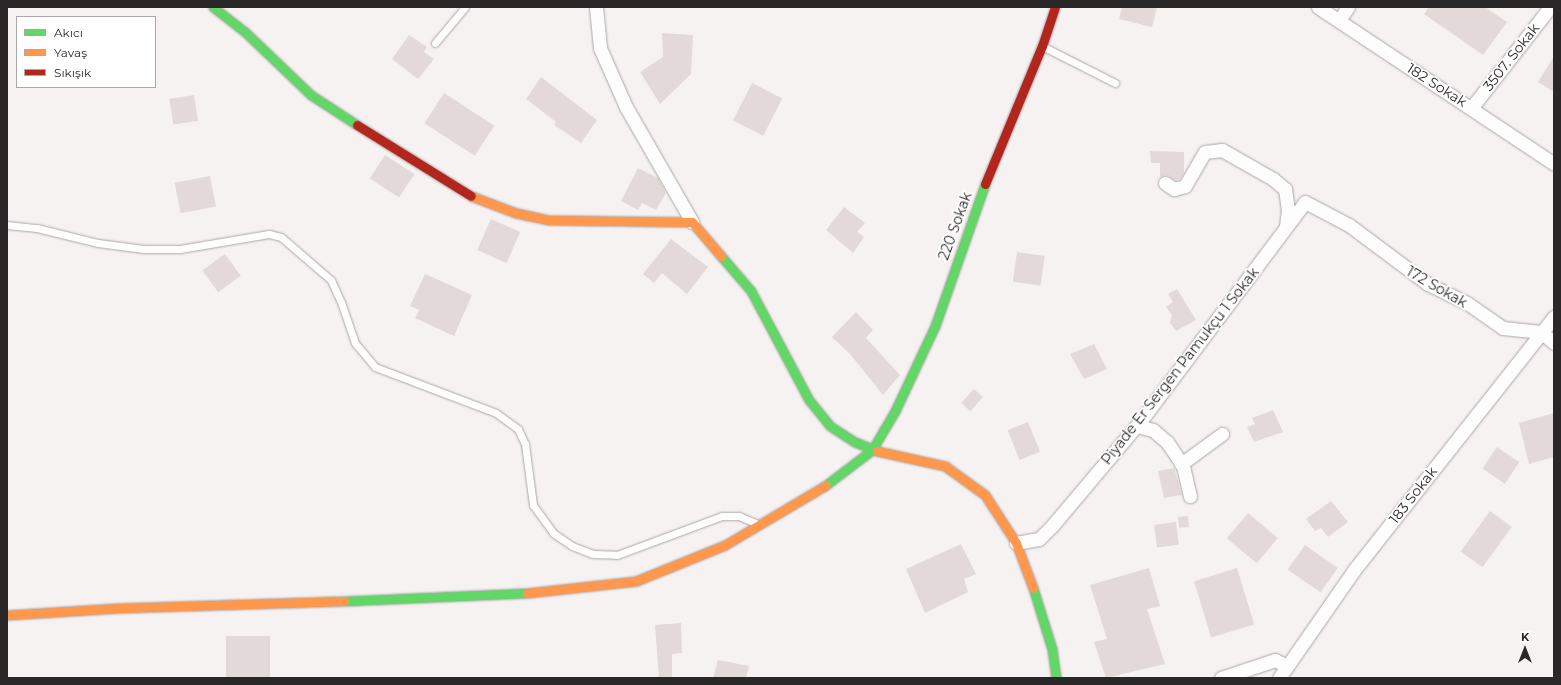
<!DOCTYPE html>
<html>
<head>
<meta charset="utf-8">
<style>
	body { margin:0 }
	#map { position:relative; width:1561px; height:685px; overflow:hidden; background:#f7f2f2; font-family:Montserrat,sans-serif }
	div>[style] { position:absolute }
	.building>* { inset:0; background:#e3d9d9; transform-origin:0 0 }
	.roads { filter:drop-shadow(0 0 1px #aba7a7) drop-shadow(0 0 1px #aba7a7) }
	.lane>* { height:7px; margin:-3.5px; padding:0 3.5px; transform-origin:3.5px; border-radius:3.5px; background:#fefdfd }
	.street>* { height:13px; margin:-6.5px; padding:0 6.5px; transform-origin:6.5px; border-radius:6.5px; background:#fefdfd }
	.fast>* { height:9px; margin:-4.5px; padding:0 4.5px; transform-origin:4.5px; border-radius:4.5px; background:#63d668 }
	.slow>* { height:9px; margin:-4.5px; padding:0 4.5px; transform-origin:4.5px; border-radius:4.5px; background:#ff974d }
	.jam>* { height:9px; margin:-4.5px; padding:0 4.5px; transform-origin:4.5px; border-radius:4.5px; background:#b3261e }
	span { translate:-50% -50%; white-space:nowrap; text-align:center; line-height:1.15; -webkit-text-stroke:3.5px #fff; paint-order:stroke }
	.street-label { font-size:14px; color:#292727 }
	.frame { position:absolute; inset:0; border:8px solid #292727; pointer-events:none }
	.legend { position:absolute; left:16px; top:16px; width:140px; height:72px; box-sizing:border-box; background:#fff; border:1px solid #a9a9a9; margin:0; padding:5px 7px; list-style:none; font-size:12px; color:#292727 }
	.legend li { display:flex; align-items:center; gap:8px; height:20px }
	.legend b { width:20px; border:1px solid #a9a9a9 }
	.north { position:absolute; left:1505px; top:629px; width:40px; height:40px; -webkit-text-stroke:3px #fff; paint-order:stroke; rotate:0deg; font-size:11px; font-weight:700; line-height:16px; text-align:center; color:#292727 }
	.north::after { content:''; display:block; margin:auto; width:14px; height:18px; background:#292727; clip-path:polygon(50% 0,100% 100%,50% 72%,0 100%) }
</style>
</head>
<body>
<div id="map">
	<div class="building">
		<i style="clip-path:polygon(1122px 7px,1157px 7px,1152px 27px,1119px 19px)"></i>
		<i style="clip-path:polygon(1429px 7px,1485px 7px,1507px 22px,1483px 55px,1424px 14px)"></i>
		<i style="clip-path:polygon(662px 33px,693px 35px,691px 74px,660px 104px,640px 72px,663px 57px)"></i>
		<i style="clip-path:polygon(409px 35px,427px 47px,424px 52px,434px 59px,418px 79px,392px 59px)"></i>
		<i style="clip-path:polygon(1554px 56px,1554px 92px,1538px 82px)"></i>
		<i style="clip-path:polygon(541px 77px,597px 120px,581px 143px,554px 125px,556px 122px,526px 99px)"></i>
		<i style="left:752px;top:83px;width:34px;height:42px;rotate:27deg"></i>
		<i style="left:444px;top:93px;width:60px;height:36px;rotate:33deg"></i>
		<i style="left:194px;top:95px;width:26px;height:25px;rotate:81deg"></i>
		<i style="clip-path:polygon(1150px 151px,1184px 152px,1184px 172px,1180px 179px,1175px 180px,1166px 175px,1160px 177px,1160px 163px,1151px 163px)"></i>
		<i style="left:385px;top:155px;width:35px;height:28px;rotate:33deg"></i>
		<i style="clip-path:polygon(638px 168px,658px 178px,666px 193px,656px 210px,642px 203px,638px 210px,621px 201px)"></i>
		<i style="left:210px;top:176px;width:31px;height:36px;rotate:79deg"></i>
		<i style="clip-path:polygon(844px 207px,865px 223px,857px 232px,864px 237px,853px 253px,826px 230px)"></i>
		<i style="left:491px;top:219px;width:32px;height:34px;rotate:24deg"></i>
		<i style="clip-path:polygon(671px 239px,708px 267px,687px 294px,662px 273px,654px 283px,643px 274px)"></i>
		<i style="left:1017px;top:252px;width:28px;height:30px;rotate:8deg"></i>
		<i style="left:225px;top:254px;width:27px;height:28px;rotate:54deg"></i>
		<i style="clip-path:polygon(425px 274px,472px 295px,454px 336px,415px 318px,419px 310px,410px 306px)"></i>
		<i style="clip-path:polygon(1177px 289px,1196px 320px,1176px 331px,1170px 323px,1172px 315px,1166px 307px,1173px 302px,1168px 294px)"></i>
		<i style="clip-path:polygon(856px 312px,873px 330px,866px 338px,900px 375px,883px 395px,850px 354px,832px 337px)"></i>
		<i style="clip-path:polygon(1094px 344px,1107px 369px,1084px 379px,1070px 354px)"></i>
		<i style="left:974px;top:389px;width:12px;height:19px;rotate:42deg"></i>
		<i style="clip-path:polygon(1273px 410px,1283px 432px,1254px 442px,1247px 427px,1255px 424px,1252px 418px)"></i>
		<i style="clip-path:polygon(1554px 413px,1554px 457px,1529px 464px,1519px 423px)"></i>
		<i style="left:1028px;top:422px;width:32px;height:22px;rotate:68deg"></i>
		<i style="left:1497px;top:447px;width:27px;height:26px;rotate:34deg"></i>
		<i style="clip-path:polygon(1174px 468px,1182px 495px,1164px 498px,1158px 471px)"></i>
		<i style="clip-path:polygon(1331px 501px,1348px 522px,1328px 537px,1321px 528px,1315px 531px,1306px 519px)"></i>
		<i style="left:1490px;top:511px;width:27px;height:50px;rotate:36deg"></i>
		<i style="left:1248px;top:513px;width:39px;height:33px;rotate:40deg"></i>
		<i style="left:1188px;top:516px;width:11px;height:10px;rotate:85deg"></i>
		<i style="left:1176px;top:522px;width:23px;height:22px;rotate:83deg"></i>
		<i style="clip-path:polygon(961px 544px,976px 574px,964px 579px,968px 592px,925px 613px,906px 569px)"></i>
		<i style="left:1305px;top:545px;width:40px;height:30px;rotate:35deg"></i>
		<i style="clip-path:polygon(1149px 568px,1160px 606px,1147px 609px,1165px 664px,1106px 678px,1094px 642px,1107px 639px,1090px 585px)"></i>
		<i style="left:1237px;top:568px;width:59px;height:45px;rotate:73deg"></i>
		<i style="clip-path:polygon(681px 623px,682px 653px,672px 654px,672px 678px,659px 678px,655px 625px)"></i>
		<i style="left:270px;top:636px;width:42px;height:44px;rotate:90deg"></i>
		<i style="clip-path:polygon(718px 660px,749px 666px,746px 678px,713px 678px)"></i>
	</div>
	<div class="roads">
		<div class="lane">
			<i style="left:435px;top:43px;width:47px;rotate:-50.2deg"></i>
			<i style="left:1042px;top:46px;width:82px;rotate:26.9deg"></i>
			<i style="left:7px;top:225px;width:30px;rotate:6deg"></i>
			<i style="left:37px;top:228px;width:63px;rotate:13.8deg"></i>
			<i style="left:98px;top:243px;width:46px;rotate:7.4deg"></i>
			<i style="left:144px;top:249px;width:36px"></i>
			<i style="left:180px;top:249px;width:90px;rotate:-9.6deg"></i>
			<i style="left:269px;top:234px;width:12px;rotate:14deg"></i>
			<i style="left:281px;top:237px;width:66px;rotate:40.7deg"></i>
			<i style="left:331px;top:280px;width:24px;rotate:66deg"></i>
			<i style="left:341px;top:302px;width:43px;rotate:71.1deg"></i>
			<i style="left:355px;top:343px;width:31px;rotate:50deg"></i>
			<i style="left:375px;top:367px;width:129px;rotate:20.8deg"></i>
			<i style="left:496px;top:413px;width:27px;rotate:36deg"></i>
			<i style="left:518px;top:429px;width:17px;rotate:65deg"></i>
			<i style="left:525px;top:444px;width:62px;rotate:82.5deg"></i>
			<i style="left:533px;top:505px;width:34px;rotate:54deg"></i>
			<i style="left:553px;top:533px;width:23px;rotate:34deg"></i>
			<i style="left:572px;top:546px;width:22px;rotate:21deg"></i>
			<i style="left:593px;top:554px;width:24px;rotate:2deg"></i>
			<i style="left:617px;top:555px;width:112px;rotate:-20.4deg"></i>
			<i style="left:722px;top:516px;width:17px"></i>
			<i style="left:739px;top:516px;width:21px;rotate:23deg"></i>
		</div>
		<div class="street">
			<i style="left:596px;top:7px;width:41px;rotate:84.4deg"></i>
			<i style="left:600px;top:48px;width:64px;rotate:66.2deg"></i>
			<i style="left:626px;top:107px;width:133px;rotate:60.1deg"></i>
			<i style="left:1318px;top:7px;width:283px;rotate:33.6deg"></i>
			<i style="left:1339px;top:20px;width:16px;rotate:-55deg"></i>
			<i style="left:1472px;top:107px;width:127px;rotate:-52deg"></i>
			<i style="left:1165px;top:183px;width:11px;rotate:34deg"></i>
			<i style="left:1174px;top:189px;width:11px;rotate:-15deg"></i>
			<i style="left:1185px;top:186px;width:39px;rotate:-60deg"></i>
			<i style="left:1205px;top:152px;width:17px;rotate:-7deg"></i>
			<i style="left:1222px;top:150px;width:59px;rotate:29.6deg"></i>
			<i style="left:1273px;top:179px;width:16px;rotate:40deg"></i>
			<i style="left:1285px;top:189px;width:21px;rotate:82deg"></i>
			<i style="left:1288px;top:210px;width:16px;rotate:97deg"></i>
			<i style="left:1137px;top:426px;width:16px;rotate:14deg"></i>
			<i style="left:1153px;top:430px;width:18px;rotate:41deg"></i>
			<i style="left:1167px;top:442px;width:29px;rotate:56deg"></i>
			<i style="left:1183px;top:466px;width:31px;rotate:77deg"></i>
			<i style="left:1181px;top:464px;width:51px;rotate:-36.2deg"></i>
			<i style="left:1016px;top:543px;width:23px;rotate:-10deg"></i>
			<i style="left:1039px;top:539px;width:18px;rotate:-45deg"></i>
			<i style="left:1052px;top:526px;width:140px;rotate:-49.9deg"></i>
			<i style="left:1142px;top:419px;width:271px;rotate:-53.1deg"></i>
			<i style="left:1305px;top:202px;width:50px;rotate:27.6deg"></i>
			<i style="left:1349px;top:225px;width:99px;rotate:36.8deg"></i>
			<i style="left:1428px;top:284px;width:43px;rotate:26deg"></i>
			<i style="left:1467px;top:303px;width:44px;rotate:34.8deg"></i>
			<i style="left:1503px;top:328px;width:38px;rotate:6deg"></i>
			<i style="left:1541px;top:332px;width:17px;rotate:40deg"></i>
			<i style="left:1221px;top:678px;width:57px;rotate:-18.4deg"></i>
			<i style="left:1275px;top:660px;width:13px;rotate:27deg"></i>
			<i style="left:1279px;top:678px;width:131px;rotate:-55.2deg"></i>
			<i style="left:1354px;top:570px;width:323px;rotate:-51.7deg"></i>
		</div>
		<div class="fast">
			<i style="left:213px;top:7px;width:39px;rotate:38deg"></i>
			<i style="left:244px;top:31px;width:93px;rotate:43.7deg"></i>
			<i style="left:311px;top:95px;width:55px;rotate:33.1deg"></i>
			<i style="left:721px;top:256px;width:46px;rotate:49.4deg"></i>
			<i style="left:751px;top:291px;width:123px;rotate:62deg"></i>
			<i style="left:809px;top:400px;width:33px;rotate:51deg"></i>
			<i style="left:830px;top:426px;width:30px;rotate:33deg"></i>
			<i style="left:855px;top:442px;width:24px;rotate:22deg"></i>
			<i style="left:826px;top:485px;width:58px;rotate:-37.3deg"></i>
			<i style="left:872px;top:450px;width:45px;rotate:-59.5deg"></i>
			<i style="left:895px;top:411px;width:94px;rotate:-64.8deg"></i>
			<i style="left:935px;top:326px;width:151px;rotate:-70.6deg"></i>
			<i style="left:1033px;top:588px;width:64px;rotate:72.7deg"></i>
			<i style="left:1052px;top:649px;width:29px;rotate:82deg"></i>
			<i style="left:344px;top:601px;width:183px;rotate:-2.5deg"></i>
		</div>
		<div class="slow">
			<i style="left:471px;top:196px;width:48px;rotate:20.7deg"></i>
			<i style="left:516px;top:213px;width:34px;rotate:12deg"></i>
			<i style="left:549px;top:220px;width:143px;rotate:0.8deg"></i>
			<i style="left:692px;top:222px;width:45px;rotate:49.5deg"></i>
			<i style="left:877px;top:451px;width:70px;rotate:12.4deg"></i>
			<i style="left:945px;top:466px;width:49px;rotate:35.9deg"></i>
			<i style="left:985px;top:495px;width:57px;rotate:57.1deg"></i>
			<i style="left:1016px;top:543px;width:48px;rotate:69.3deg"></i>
			<i style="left:527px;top:593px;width:110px;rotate:-6.3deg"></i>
			<i style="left:636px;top:581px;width:96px;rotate:-22deg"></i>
			<i style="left:725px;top:545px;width:117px;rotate:-30.7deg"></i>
			<i style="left:7px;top:615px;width:112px;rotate:-3.6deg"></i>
			<i style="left:119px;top:608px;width:225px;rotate:-1.8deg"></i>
		</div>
		<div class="jam">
			<i style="left:357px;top:125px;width:134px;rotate:31.9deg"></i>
			<i style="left:985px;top:184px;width:149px;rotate:-67.6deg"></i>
			<i style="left:1042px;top:46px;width:41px;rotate:-71.6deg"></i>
		</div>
	</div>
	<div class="street-label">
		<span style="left:1511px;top:57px;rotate:-52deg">3507. Sokak</span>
		<span style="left:1437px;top:85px;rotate:33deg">182 Sokak</span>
		<span style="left:955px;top:226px;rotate:-70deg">220 Sokak</span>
		<span style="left:1437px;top:287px;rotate:30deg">172 Sokak</span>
		<span style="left:1180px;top:366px;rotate:-52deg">Piyade Er Sergen Pamukçu 1 Sokak</span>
		<span style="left:1413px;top:495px;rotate:-52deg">183 Sokak</span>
	</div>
	<div class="frame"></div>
	<ul class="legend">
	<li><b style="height:5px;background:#63d668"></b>Akıcı</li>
	<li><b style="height:5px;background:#ff974d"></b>Yavaş</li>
	<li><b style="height:5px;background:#b3261e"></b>Sıkışık</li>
	</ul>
	<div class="north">K</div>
</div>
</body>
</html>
